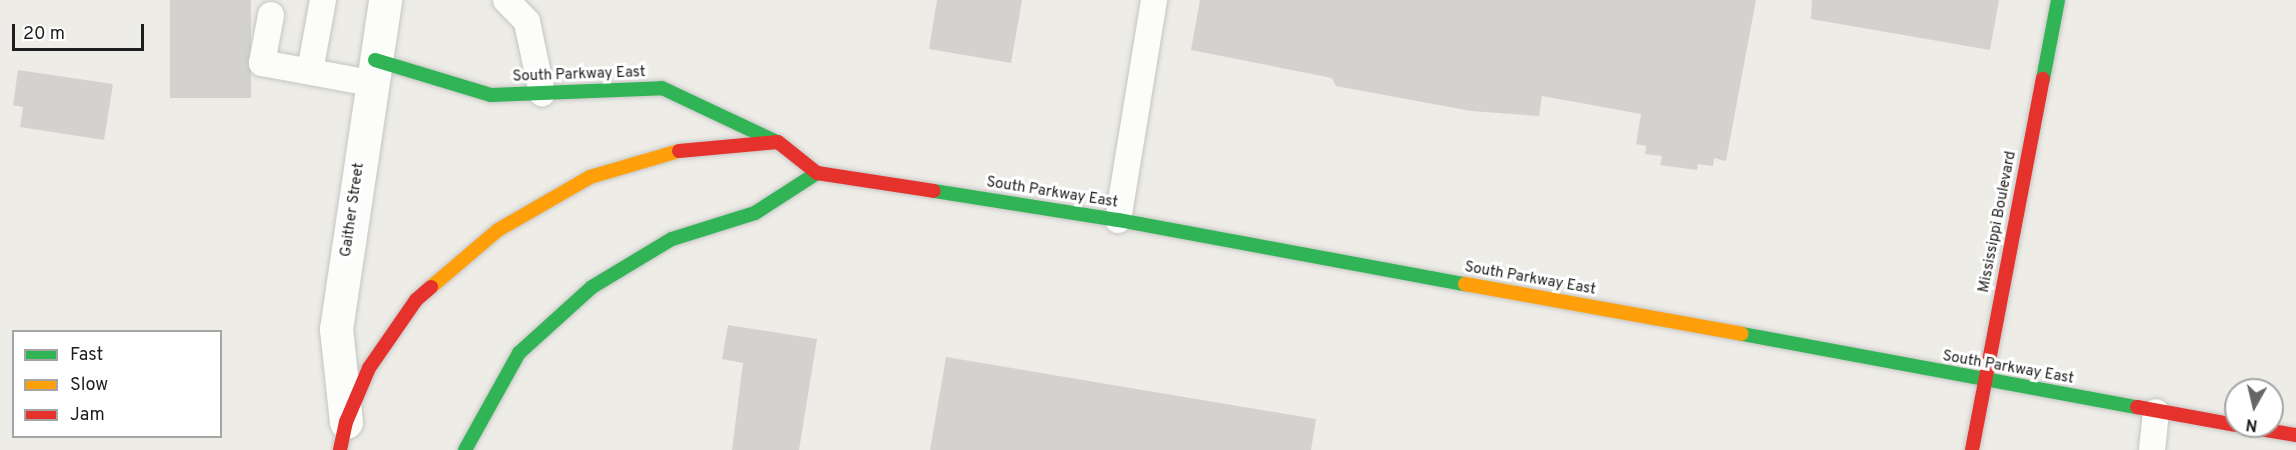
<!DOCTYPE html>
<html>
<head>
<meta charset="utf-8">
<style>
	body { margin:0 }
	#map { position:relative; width:2296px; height:450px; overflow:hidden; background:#edece7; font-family:Overpass,sans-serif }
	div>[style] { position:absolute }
	.building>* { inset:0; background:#d3d2ce; transform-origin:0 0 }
	.roads { filter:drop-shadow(0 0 2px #c5c5c3) drop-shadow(0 0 2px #c5c5c3) }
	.lane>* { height:26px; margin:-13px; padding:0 13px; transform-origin:13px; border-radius:13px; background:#fcfcfb }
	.street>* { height:33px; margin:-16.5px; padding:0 16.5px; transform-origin:16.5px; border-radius:16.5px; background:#fcfcfb }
	.fast>* { height:14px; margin:-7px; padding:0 7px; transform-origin:7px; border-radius:7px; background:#30b455 }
	.slow>* { height:14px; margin:-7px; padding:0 7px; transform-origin:7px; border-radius:7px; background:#ff9f0a }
	.jam>* { height:14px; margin:-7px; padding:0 7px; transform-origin:7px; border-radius:7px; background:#e5322d }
	span { translate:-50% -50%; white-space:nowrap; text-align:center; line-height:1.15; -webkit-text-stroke:6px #fff; paint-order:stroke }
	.street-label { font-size:15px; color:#1e1e1e }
	.legend { position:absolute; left:12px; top:330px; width:210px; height:108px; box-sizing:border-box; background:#fff; border:2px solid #a5a5a5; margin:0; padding:8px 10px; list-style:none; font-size:18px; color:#1e1e1e }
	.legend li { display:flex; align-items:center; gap:12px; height:30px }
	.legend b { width:30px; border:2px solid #a5a5a5 }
	.north { position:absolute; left:2224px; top:378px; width:60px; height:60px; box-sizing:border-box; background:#fff; border:2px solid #a5a5a5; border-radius:50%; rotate:188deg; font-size:16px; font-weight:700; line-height:24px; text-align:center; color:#1e1e1e }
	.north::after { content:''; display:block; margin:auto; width:21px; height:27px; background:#666664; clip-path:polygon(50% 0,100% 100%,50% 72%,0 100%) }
	.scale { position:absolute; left:12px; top:24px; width:132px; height:27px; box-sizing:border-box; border:3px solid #1e1e1e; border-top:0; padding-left:8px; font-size:18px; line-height:21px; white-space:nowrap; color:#1e1e1e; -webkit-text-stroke:4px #fff; paint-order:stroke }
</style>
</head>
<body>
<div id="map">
	<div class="building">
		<i style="left:170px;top:0;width:81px;height:98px"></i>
		<i style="clip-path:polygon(937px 0,1022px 0,1011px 63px,929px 49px)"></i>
		<i style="clip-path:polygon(1200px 0,1756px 0,1726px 161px,1714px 158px,1713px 166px,1698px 164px,1697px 170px,1660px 165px,1662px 156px,1645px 154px,1646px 146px,1636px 144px,1641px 114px,1542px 96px,1539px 116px,1471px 111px,1336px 86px,1332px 78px,1191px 50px)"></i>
		<i style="clip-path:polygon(1812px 0,1999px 0,1990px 50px,1811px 19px)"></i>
		<i style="clip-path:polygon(18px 70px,113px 84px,104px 140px,20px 127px,23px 107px,13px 105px)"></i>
		<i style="clip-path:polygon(728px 325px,817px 339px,799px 450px,732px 450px,743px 363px,722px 359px)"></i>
		<i style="clip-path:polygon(946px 357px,1316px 419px,1311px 450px,930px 450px)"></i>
	</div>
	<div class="roads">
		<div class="lane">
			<i style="left:506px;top:0;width:30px;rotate:46deg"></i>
			<i style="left:527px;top:22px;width:73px;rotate:78.1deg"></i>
			<i style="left:271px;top:15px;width:49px;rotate:100.6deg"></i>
			<i style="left:262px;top:63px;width:110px;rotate:10.5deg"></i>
			<i style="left:310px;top:71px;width:72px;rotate:-79.6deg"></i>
			<i style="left:1118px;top:220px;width:223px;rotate:-80.7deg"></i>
			<i style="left:2152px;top:450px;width:38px;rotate:-84deg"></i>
		</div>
		<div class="street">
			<i style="left:346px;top:422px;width:94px;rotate:-96.1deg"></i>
			<i style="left:336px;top:329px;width:333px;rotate:-81.5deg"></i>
		</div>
		<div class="fast">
			<i style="left:375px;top:60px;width:121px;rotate:16.8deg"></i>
			<i style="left:491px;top:95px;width:171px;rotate:-2.3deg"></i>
			<i style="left:662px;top:88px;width:127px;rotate:25.2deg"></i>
			<i style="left:2043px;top:79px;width:80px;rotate:-79.2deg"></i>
			<i style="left:934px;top:191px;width:186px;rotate:9deg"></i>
			<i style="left:1118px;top:220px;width:353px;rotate:10.5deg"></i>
			<i style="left:1742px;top:334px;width:402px;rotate:10.5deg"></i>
			<i style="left:465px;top:450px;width:111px;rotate:-60.9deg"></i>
			<i style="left:519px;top:353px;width:98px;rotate:-42.1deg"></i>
			<i style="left:592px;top:287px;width:93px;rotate:-31deg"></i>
			<i style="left:672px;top:239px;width:87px;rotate:-17.4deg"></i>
			<i style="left:755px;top:213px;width:74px;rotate:-32.8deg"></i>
		</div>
		<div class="slow">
			<i style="left:1465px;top:284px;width:281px;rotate:10.2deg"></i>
			<i style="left:431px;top:287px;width:88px;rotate:-40.4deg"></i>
			<i style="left:498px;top:230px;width:106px;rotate:-29.9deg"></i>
			<i style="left:590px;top:177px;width:93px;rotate:-16.3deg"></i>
		</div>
		<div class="jam">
			<i style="left:679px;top:151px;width:99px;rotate:-5.2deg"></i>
			<i style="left:778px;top:142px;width:50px;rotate:38.5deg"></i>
			<i style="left:817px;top:173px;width:118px;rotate:8.7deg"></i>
			<i style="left:2137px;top:407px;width:101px;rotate:10.3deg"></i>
			<i style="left:2242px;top:426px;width:55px;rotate:9.5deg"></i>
			<i style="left:340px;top:450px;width:29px;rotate:-78deg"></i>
			<i style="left:346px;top:422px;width:59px;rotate:-66.9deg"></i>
			<i style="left:369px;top:368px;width:83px;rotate:-55.3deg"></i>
			<i style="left:416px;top:300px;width:20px;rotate:-41deg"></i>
			<i style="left:1972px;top:450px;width:378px;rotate:-79.2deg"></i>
		</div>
	</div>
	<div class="street-label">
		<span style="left:579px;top:75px;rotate:-2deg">South Parkway East</span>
		<span style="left:1052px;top:193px;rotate:9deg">South Parkway East</span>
		<span style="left:353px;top:210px;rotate:-82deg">Gaither Street</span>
		<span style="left:1998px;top:222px;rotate:-79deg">Mississippi Boulevard</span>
		<span style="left:1530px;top:279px;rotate:10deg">South Parkway East</span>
		<span style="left:2008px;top:368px;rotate:10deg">South Parkway East</span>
	</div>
	<ul class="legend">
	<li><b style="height:8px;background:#30b455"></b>Fast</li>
	<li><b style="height:8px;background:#ff9f0a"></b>Slow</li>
	<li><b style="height:8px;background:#e5322d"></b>Jam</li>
	</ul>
	<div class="north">N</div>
	<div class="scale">20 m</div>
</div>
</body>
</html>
